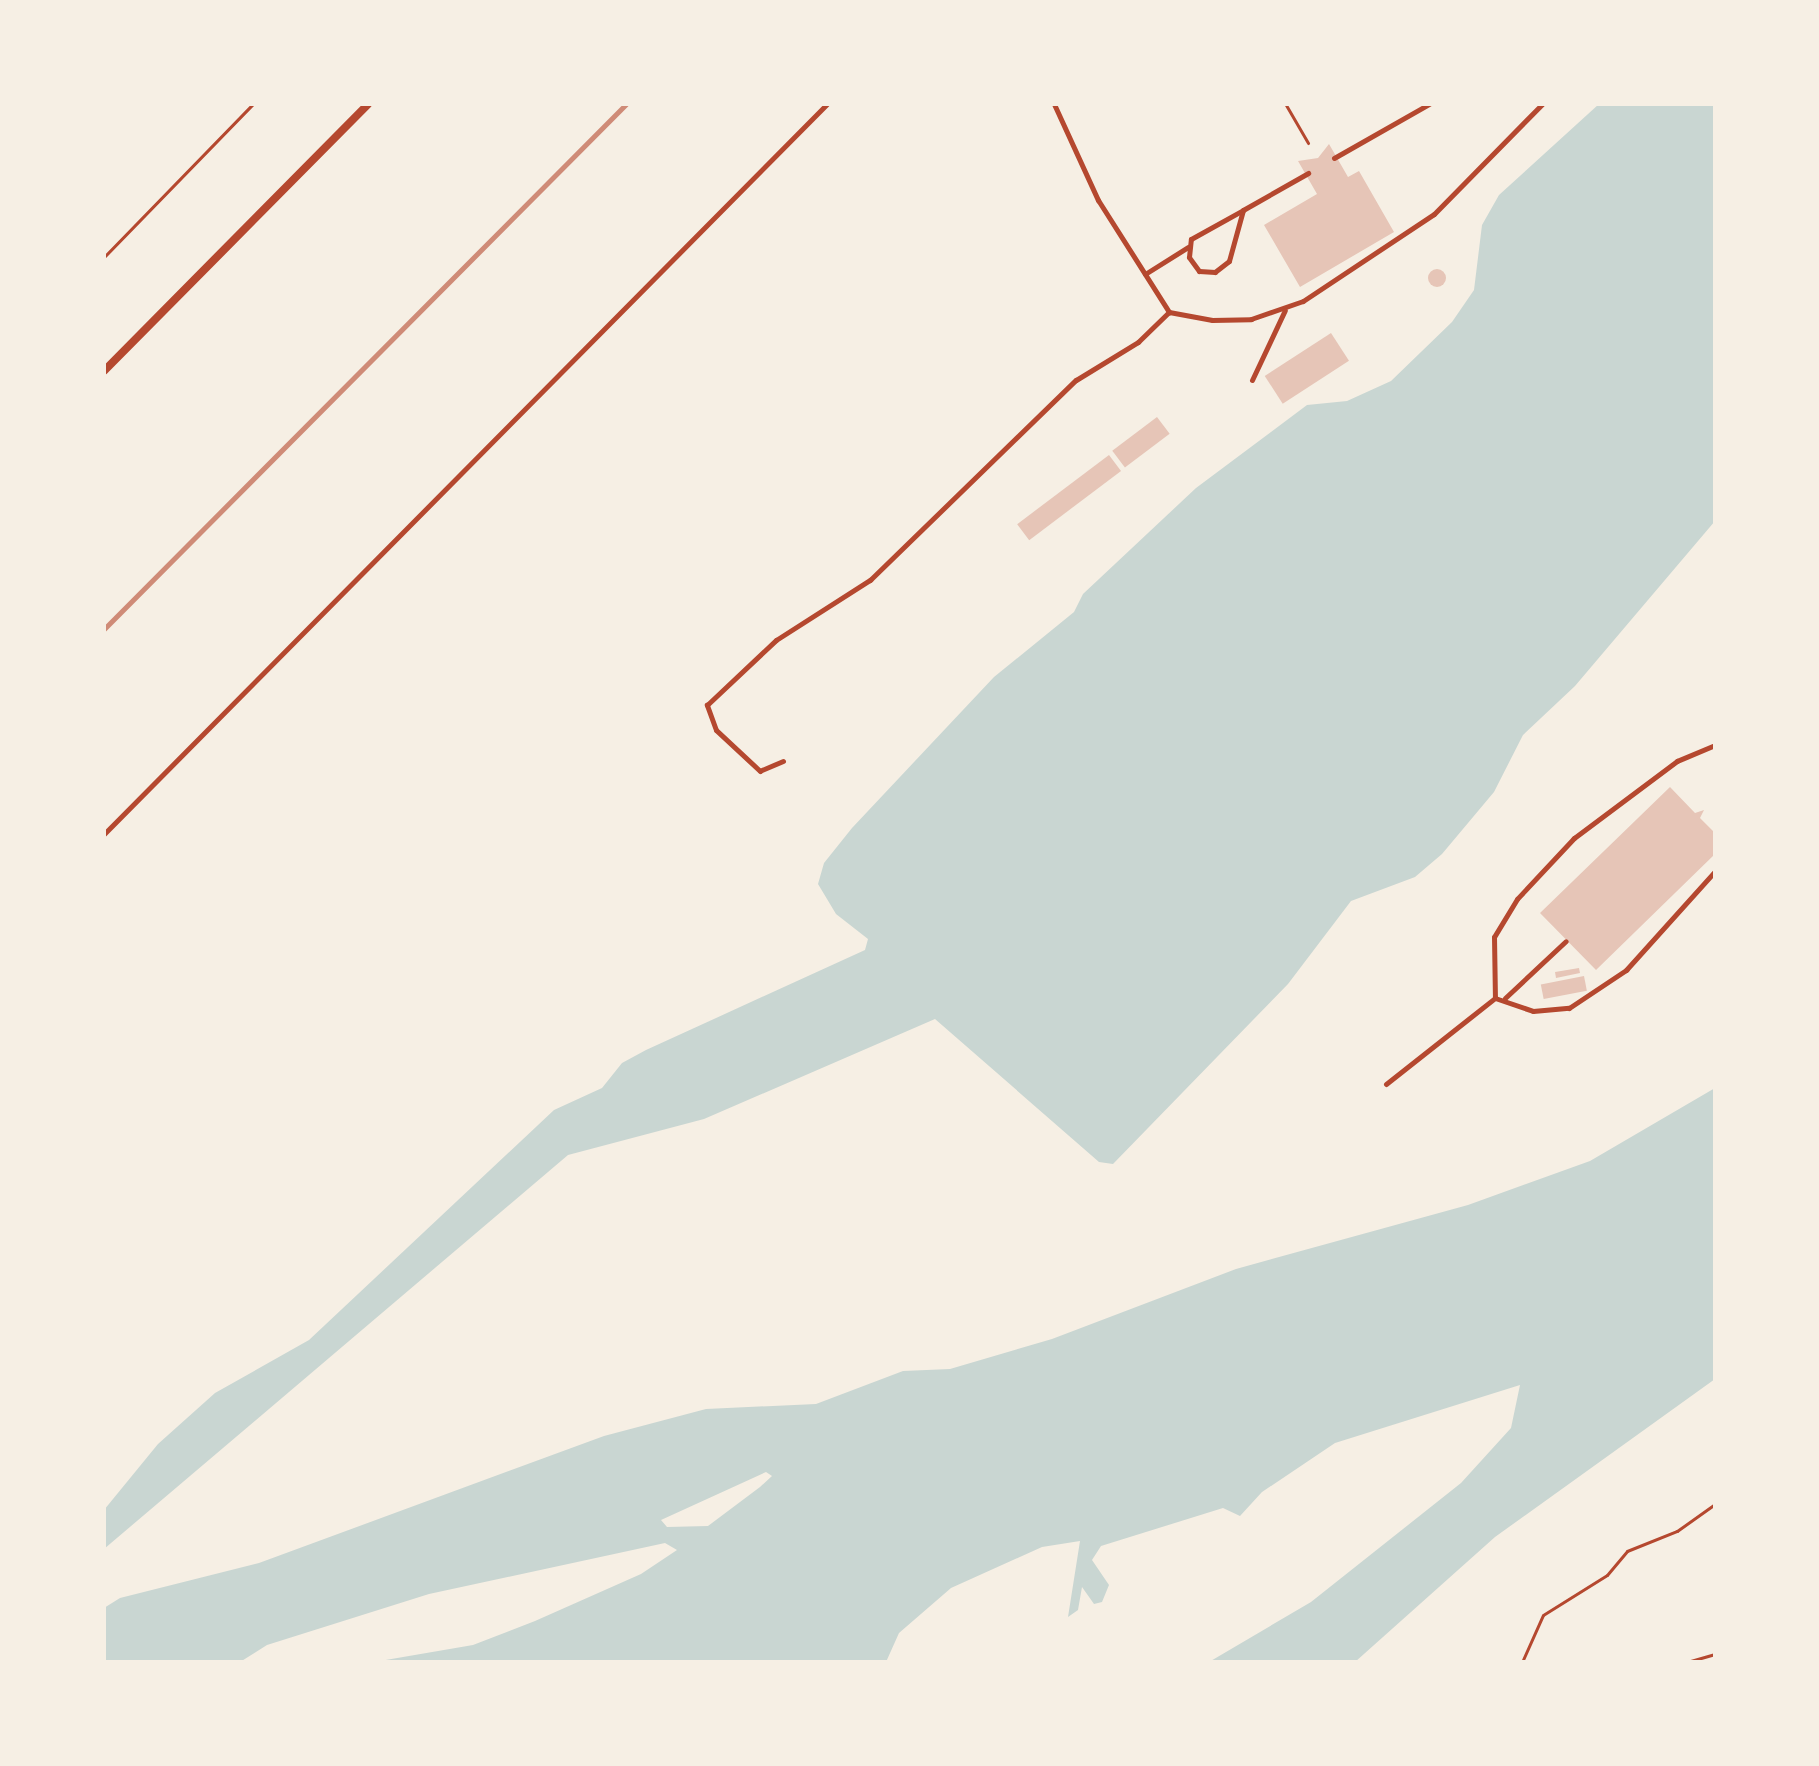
<!DOCTYPE html>
<html>
<head>
<meta charset="utf-8">
<style>
	body { margin:0 }
	#map { position:relative; width:1819px; height:1766px; overflow:hidden; background:#f6efe4; font-family:Arial,sans-serif }
	div>[style] { position:absolute }
	.water>* { inset:0; background:#c9d6d2 }
	.building>* { inset:0; background:#e6c5b7; transform-origin:0 0 }
	.round { border-radius:50% }
	.path>* { height:3px; margin:-1.5px; padding:0 1.5px; transform-origin:1.5px; border-radius:1.5px; background:#b5482f }
	.service>* { height:5px; margin:-2.5px; padding:0 2.5px; transform-origin:2.5px; border-radius:2.5px; background:#b5482f }
	.minor>* { height:8px; margin:-4px; padding:0 4px; transform-origin:4px; border-radius:4px; background:#b5482f }
	.rail>* { height:5px; margin:-2.5px; padding:0 2.5px; transform-origin:2.5px; border-radius:2.5px; background:#cf8b77 }
	span { translate:-50% -50%; white-space:nowrap; text-align:center; line-height:1.15; -webkit-text-stroke:7px #f6efe4; paint-order:stroke }
	.frame { position:absolute; inset:0; border:106px solid #f6efe4; pointer-events:none }
</style>
</head>
<body>
<div id="map">
	<div class="water">
		<i style="clip-path:polygon(1599px 104px,1715px 104px,1715px 521px,1575px 686px,1523px 735px,1494px 792px,1442px 854px,1415px 877px,1351px 901px,1288px 984px,1113px 1164px,1099px 1162px,935px 1019px,704px 1119px,568px 1155px,104px 1549px,104px 1510px,158px 1444px,215px 1393px,309px 1340px,554px 1110px,602px 1088px,622px 1063px,646px 1050px,865px 950px,868px 939px,836px 914px,818px 884px,824px 863px,852px 828px,994px 677px,1074px 612px,1083px 594px,1196px 488px,1307px 405px,1347px 401px,1391px 381px,1452px 322px,1474px 290px,1482px 225px,1499px 195px)"></i>
		<i style="clip-path:polygon(evenodd,1715px 1088px,1715px 1379px,1495px 1537px,1355px 1662px,1209px 1662px,1311px 1602px,1461px 1483px,1511px 1428px,1520px 1385px,1335px 1443px,1262px 1492px,1240px 1516px,1223px 1508px,1101px 1546px,1092px 1560px,1109px 1585px,1102px 1602px,1094px 1604px,1082px 1587px,1078px 1610px,1068px 1617px,1080px 1541px,1042px 1547px,951px 1588px,899px 1633px,886px 1662px,374px 1662px,473px 1645px,535px 1621px,641px 1574px,677px 1550px,665px 1543px,429px 1594px,267px 1645px,240px 1662px,104px 1662px,104px 1608px,120px 1598px,259px 1563px,604px 1436px,706px 1409px,816px 1404px,903px 1371px,950px 1369px,1052px 1339px,1236px 1269px,1468px 1205px,1590px 1161px,1715px 1088px,766px 1472px,772px 1476px,760px 1487px,708px 1526px,667px 1527px,661px 1520px,766px 1472px)"></i>
	</div>
	<div class="building">
		<i style="clip-path:polygon(1329px 144px,1348px 177px,1359px 171px,1394px 232px,1300px 287px,1264px 225px,1317px 194px,1298px 161px,1318px 158px)"></i>
		<i class="round" style="left:1428px;top:269px;width:18px;height:18px"></i>
		<i style="left:1331px;top:333px;width:33px;height:79px;rotate:57deg"></i>
		<i style="left:1157px;top:417px;width:21px;height:56px;rotate:53deg"></i>
		<i style="left:1109px;top:455px;width:20px;height:115px;rotate:53deg"></i>
		<i style="clip-path:polygon(1670px 787px,1695px 813px,1704px 810px,1700px 818px,1715px 833px,1715px 854px,1596px 970px,1540px 913px)"></i>
		<i style="clip-path:polygon(1579px 968px,1580px 973px,1556px 978px,1555px 972px)"></i>
		<i style="left:1584px;top:976px;width:15px;height:44px;rotate:79deg"></i>
	</div>
	<div class="path">
		<i style="left:1286px;top:105px;width:44px;rotate:59.9deg"></i>
		<i style="left:104px;top:257px;width:214px;rotate:-45.8deg"></i>
		<i style="left:1522px;top:1662px;width:51px;rotate:-65.9deg"></i>
		<i style="left:1543px;top:1615px;width:75px;rotate:-32deg"></i>
		<i style="left:1607px;top:1575px;width:31px;rotate:-50deg"></i>
		<i style="left:1627px;top:1551px;width:54px;rotate:-21.8deg"></i>
		<i style="left:1677px;top:1531px;width:47px;rotate:-35.4deg"></i>
		<i style="left:1687px;top:1662px;width:29px;rotate:-16deg"></i>
	</div>
	<div class="service">
		<i style="left:1054px;top:104px;width:106px;rotate:65.4deg"></i>
		<i style="left:1098px;top:200px;width:133px;rotate:57.6deg"></i>
		<i style="left:1169px;top:312px;width:44px;rotate:10.5deg"></i>
		<i style="left:1212px;top:320px;width:39px;rotate:-1deg"></i>
		<i style="left:1251px;top:319px;width:55px;rotate:-19.1deg"></i>
		<i style="left:1303px;top:301px;width:157px;rotate:-33.6deg"></i>
		<i style="left:1434px;top:214px;width:154px;rotate:-45.5deg"></i>
		<i style="left:1334px;top:158px;width:109px;rotate:-29.6deg"></i>
		<i style="left:1243px;top:210px;width:53px;rotate:105.4deg"></i>
		<i style="left:1229px;top:261px;width:18px;rotate:142deg"></i>
		<i style="left:1215px;top:272px;width:16px;rotate:-176deg"></i>
		<i style="left:1199px;top:271px;width:17px;rotate:-126deg"></i>
		<i style="left:1189px;top:257px;width:18px;rotate:-84deg"></i>
		<i style="left:1191px;top:239px;width:60px;rotate:-29.1deg"></i>
		<i style="left:1243px;top:210px;width:75px;rotate:-29.6deg"></i>
		<i style="left:1145px;top:274px;width:51px;rotate:-32.1deg"></i>
		<i style="left:1252px;top:380px;width:77px;rotate:-64.8deg"></i>
		<i style="left:1715px;top:745px;width:41px;rotate:157.2deg"></i>
		<i style="left:1677px;top:761px;width:129px;rotate:143.2deg"></i>
		<i style="left:1574px;top:838px;width:83px;rotate:133.1deg"></i>
		<i style="left:1517px;top:899px;width:44px;rotate:121.2deg"></i>
		<i style="left:1494px;top:937px;width:61px;rotate:89.1deg"></i>
		<i style="left:1495px;top:998px;width:40px;rotate:18.9deg"></i>
		<i style="left:1533px;top:1011px;width:36px;rotate:-5deg"></i>
		<i style="left:1569px;top:1008px;width:69px;rotate:-33.7deg"></i>
		<i style="left:1626px;top:970px;width:133px;rotate:-48deg"></i>
		<i style="left:783px;top:761px;width:25px;rotate:157deg"></i>
		<i style="left:760px;top:771px;width:60px;rotate:-137deg"></i>
		<i style="left:716px;top:730px;width:27px;rotate:-110deg"></i>
		<i style="left:707px;top:705px;width:95px;rotate:-43.3deg"></i>
		<i style="left:776px;top:640px;width:112px;rotate:-32.6deg"></i>
		<i style="left:870px;top:580px;width:287px;rotate:-44.2deg"></i>
		<i style="left:1076px;top:380px;width:73px;rotate:-31.5deg"></i>
		<i style="left:1138px;top:342px;width:43px;rotate:-44.1deg"></i>
		<i style="left:104px;top:834px;width:1027px;rotate:-45.28deg"></i>
		<i style="left:1505px;top:998px;width:83px;rotate:-43.1deg"></i>
		<i style="left:1386px;top:1084px;width:139px;rotate:-38.3deg"></i>
	</div>
	<div class="minor">
		<i style="left:104px;top:371px;width:375px;rotate:-45.3deg"></i>
	</div>
	<div class="rail">
		<i style="left:104px;top:629px;width:740px;rotate:-45.16deg"></i>
	</div>
	<div class="frame"></div>
</div>
</body>
</html>
